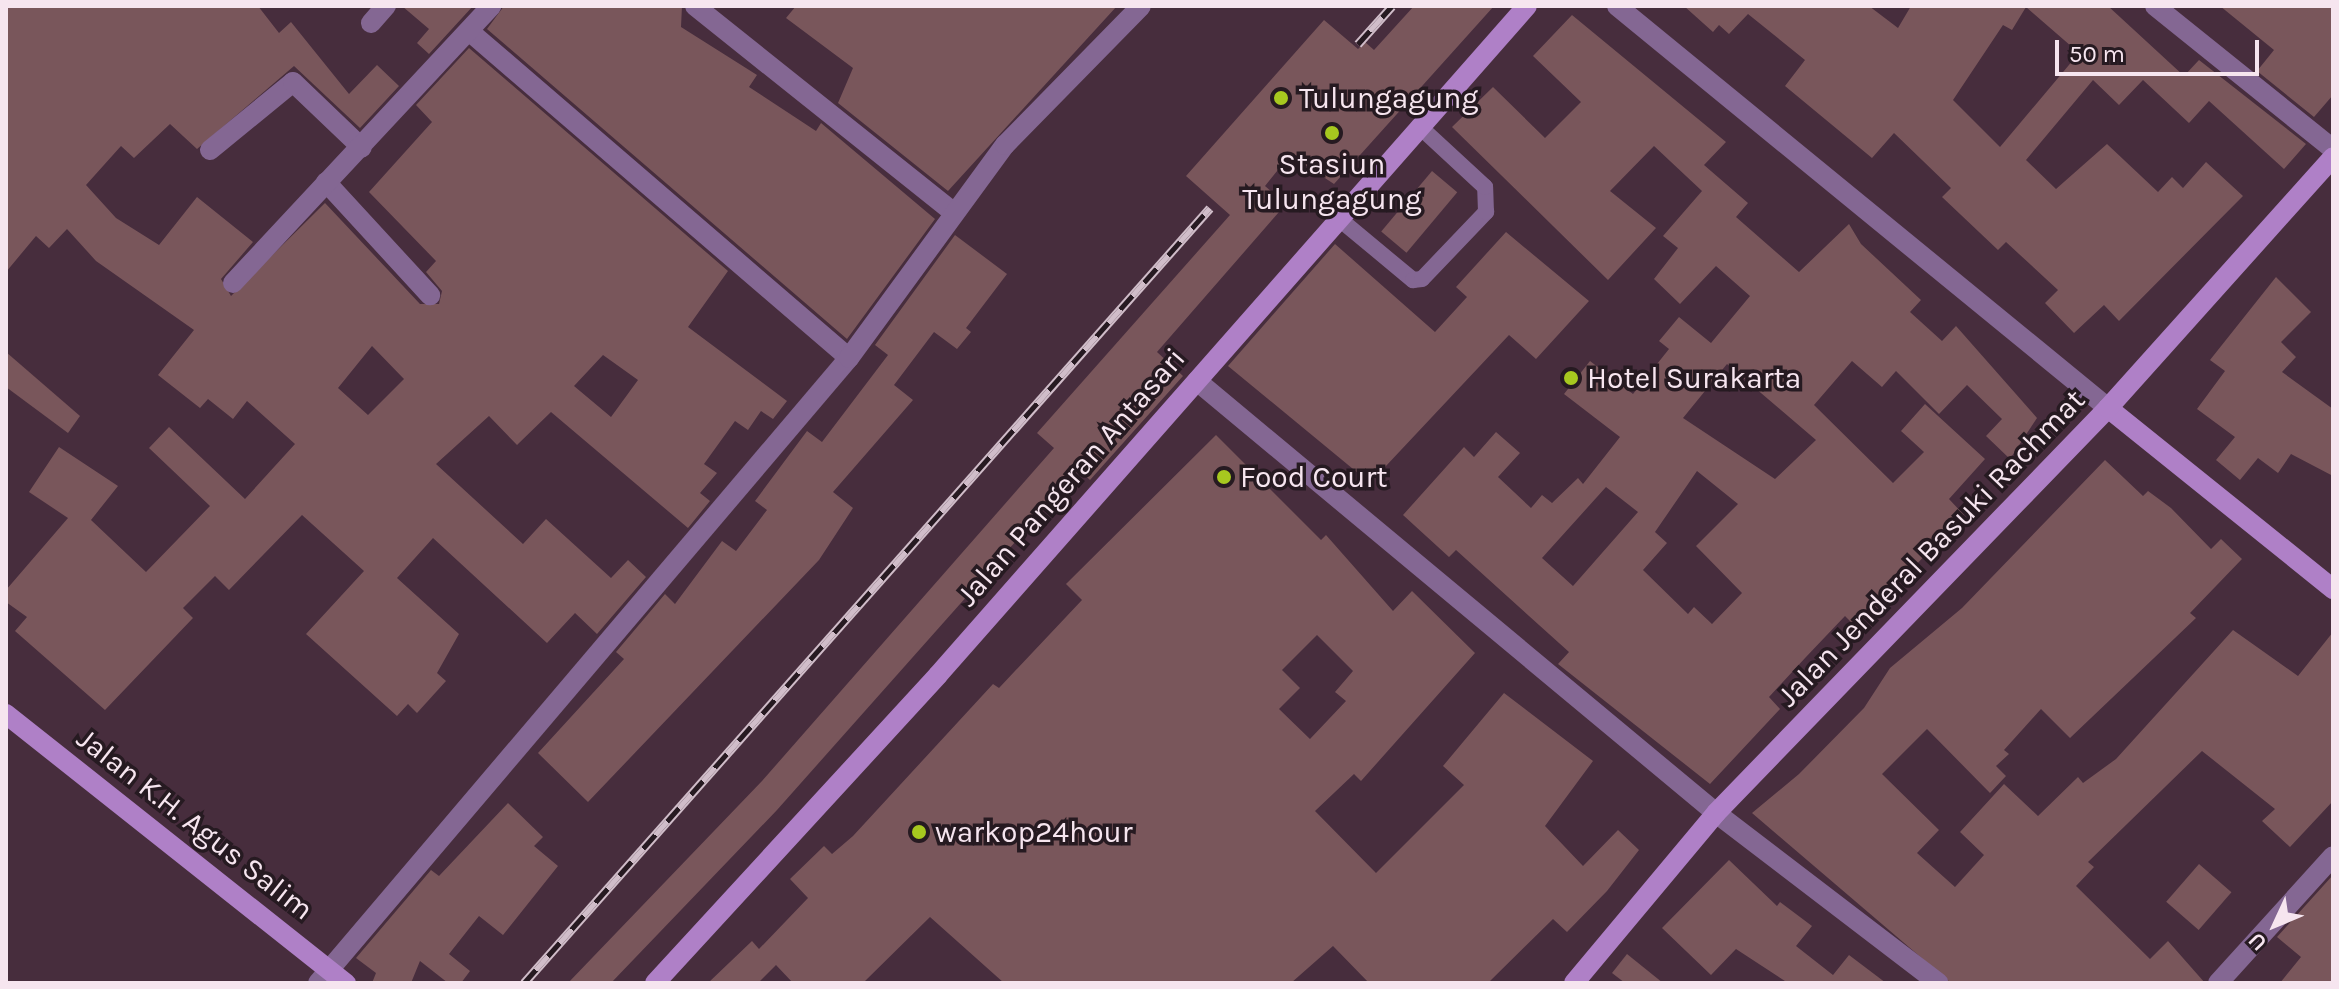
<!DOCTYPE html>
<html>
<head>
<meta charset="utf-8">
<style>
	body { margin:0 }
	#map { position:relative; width:2339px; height:989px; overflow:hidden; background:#472d3d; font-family:Karla,sans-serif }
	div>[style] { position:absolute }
	.building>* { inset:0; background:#79565b; transform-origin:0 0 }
	.lane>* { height:16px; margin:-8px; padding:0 8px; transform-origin:8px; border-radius:8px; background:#846793 }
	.street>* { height:20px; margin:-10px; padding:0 10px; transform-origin:10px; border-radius:10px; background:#846793 }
	.secondary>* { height:20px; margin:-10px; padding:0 10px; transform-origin:10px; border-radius:10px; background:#af80c7 }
	.rail>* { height:9px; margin-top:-4.5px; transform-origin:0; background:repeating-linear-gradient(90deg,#261a21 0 18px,#d0bdc9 0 36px); box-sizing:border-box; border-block:2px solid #d0bdc9 }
	.dots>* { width:22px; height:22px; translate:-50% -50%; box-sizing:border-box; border:4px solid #261a21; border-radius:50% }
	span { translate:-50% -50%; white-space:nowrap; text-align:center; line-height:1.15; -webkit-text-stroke:7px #261a21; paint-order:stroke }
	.poi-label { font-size:30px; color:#f6e5ef }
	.left { translate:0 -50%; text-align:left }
	.street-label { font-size:30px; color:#f6e5ef }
	.frame { position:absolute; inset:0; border:8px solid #f6e5ef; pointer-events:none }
	.north { position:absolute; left:2235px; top:885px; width:80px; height:80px; -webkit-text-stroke:6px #261a21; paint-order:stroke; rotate:226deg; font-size:22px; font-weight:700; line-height:32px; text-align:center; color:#f6e5ef }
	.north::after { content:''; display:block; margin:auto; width:28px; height:36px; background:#f6e5ef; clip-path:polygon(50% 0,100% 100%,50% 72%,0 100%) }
	.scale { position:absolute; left:2055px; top:40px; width:204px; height:36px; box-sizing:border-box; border:4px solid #f6e5ef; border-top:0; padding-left:10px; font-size:24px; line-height:28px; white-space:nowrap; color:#f6e5ef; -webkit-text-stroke:6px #261a21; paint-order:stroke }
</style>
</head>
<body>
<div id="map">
	<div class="building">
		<i style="clip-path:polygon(evenodd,6px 6px,258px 6px,279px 33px,291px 22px,349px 94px,377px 65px,399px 86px,360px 128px,294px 66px,197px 149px,170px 124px,134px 158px,121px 146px,86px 185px,116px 218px,159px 245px,197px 197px,253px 242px,221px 279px,231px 296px,325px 203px,420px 304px,439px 304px,442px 291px,426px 272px,436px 261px,369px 192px,432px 122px,416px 105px,469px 48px,728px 271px,688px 327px,787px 401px,773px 419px,761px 411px,748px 430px,735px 421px,704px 464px,717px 473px,700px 493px,710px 501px,688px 528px,551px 412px,517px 445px,489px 416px,436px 464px,523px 544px,546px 519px,611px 578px,628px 560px,646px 577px,597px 634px,575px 613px,547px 643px,433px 538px,397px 578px,459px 634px,437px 673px,446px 681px,417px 713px,408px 704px,397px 716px,306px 634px,364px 571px,302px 515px,229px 590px,215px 576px,183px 608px,193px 618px,105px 710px,15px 631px,27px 617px,6px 602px,6px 590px,68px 518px,29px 492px,59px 447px,118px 486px,91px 520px,146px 572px,210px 506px,149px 448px,169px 427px,245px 499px,295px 444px,247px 401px,233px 419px,208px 399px,200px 408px,158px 375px,194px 330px,96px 261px,67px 229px,49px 248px,36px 236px,6px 272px,6px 6px,372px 346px,404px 379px,368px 415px,338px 388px,372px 346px,6px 6px,603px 355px,638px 380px,611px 417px,574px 386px,603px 355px)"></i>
		<i style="clip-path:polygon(402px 6px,473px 6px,429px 54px,417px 43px,429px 29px)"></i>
		<i style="clip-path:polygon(504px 6px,682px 6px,681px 27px,757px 75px,749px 87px,816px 131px,821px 123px,935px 219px,847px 339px,487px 29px)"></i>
		<i style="clip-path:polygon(796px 6px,1117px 6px,948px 191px,838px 103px,853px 68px,786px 18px)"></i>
		<i style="clip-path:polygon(1414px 6px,1494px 6px,1334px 184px,1290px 155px,1265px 186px,1286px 204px,1157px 352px,1183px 376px,1090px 480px,1079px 470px,777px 810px,611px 983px,568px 983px,762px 781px,1054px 448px,1037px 433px,1230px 215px,1186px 176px,1324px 20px,1358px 49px,1365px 42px,1374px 50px)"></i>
		<i style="clip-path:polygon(evenodd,1684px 6px,1869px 6px,1898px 28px,1911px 6px,2108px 6px,2184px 76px,2199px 60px,2306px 144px,2284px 169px,2209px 101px,2189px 123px,2143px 80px,2119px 105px,2093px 80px,2026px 160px,2056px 189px,2107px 144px,2158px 192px,2172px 177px,2183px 188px,2206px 162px,2243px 196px,2119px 321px,2104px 305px,2074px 333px,2045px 303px,2058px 290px,2006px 242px,1998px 250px,1942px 197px,1951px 188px,1894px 133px,1872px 158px,1785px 86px,1805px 60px,1748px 14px,1729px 34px,1719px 25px,1713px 32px,1684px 6px,2026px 7px,2079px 53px,2000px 147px,1953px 100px,2003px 25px,2012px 30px,2026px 7px)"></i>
		<i style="clip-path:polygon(2220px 6px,2333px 6px,2333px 95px,2314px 117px,2257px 71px,2274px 50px)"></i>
		<i style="clip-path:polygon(evenodd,1572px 15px,1726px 142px,1704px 165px,1748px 203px,1736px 217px,1799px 272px,1849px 224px,1861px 244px,1921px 300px,1910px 312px,1942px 341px,1956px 326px,2037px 418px,2010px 459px,1986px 436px,2002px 419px,1967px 385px,1939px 414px,1896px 371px,1882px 387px,1852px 361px,1814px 405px,1893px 483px,1924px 452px,1901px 431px,1925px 404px,1985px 459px,1949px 499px,1964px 515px,1856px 627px,1845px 616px,1806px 657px,1769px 697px,1780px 709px,1710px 784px,1558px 664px,1569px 652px,1456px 550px,1449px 557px,1403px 515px,1464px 447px,1474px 457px,1496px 432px,1520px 453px,1498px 477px,1531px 508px,1542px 495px,1552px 503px,1578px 478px,1583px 484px,1620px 437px,1564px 394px,1590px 361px,1633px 394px,1669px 349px,1659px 341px,1679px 317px,1711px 343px,1750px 296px,1716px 266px,1680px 304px,1654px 279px,1678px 248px,1663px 236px,1702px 191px,1654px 146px,1610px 191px,1656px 228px,1608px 280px,1452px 127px,1493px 87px,1545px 138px,1581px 102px,1533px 56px,1572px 15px,1727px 364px,1816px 440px,1775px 479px,1683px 418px,1727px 364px,1572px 15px,1697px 471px,1738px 504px,1696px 546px,1742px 593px,1712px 624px,1694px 607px,1688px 614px,1643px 570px,1667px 543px,1655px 532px,1697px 471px,1572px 15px,1606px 487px,1638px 512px,1573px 586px,1542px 558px,1606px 487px)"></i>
		<i style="left:1432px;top:171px;width:33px;height:79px;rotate:40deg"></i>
		<i style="clip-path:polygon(1506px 232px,1589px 301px,1536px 359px,1509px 335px,1370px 483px,1228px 366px,1335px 244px,1435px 332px,1467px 297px,1456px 287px)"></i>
		<i style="clip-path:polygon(955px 235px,1007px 274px,966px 328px,971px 332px,957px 349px,934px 332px,894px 385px,913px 400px,833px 492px,853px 508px,819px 560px,588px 802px,538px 753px,624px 659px,616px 652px,665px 594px,675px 604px,722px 541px,736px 551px,767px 510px,755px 501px,807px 431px,822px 442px,888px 355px,875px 345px)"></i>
		<i style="clip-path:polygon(2276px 277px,2311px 312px,2281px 342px,2296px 357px,2282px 372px,2333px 409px,2333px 476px,2291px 454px,2278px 473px,2258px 458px,2240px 480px,2216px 460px,2235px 437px,2197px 409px,2225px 371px,2210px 360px)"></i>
		<i style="clip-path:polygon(6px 352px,80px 416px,68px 433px,6px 387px)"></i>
		<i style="clip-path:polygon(evenodd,1216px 435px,1321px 540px,1326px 535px,1393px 611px,1412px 591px,1475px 653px,1361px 781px,1354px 774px,1315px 811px,1376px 873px,1464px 785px,1443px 766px,1504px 693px,1593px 761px,1545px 826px,1583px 866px,1618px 830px,1639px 850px,1607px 891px,1567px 932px,1553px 919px,1488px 983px,1369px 983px,1333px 946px,1291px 983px,1004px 983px,930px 917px,863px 983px,793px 983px,776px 965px,758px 983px,708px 983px,752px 941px,759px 949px,808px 898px,790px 879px,824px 846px,832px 854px,853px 836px,993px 684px,999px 688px,1082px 600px,1066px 584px,1216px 435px,1317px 635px,1353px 671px,1335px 692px,1346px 701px,1310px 739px,1279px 709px,1300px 688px,1282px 670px,1317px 635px)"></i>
		<i style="clip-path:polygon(2105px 460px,2143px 496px,2148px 491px,2171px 508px,2211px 549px,2221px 539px,2242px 559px,2190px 613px,2196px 618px,2070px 738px,2041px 709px,2004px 750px,2009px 754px,1996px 766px,2006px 776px,1990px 793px,1927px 729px,1882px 774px,1939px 830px,1917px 853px,1955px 887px,1984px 855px,1960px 832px,2004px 784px,2038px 816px,2078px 777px,2083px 783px,2116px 759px,2233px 630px,2298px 676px,2333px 632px,2333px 801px,2290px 847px,2262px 821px,2275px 809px,2202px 751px,2088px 862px,2094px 867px,2076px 886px,2150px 959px,2168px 941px,2205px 983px,1951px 983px,1752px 813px,1799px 774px,1864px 708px,1890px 668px,1962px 608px)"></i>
		<i style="clip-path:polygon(508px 803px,543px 837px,534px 846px,558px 866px,503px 935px,479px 916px,449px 954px,470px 971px,461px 983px,448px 983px,420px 961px,411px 983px,372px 983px,376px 973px,356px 958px,431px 870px,439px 876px)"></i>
		<i style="clip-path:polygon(1729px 860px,1777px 906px,1780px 902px,1812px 926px,1796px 946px,1833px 975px,1849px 955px,1886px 983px,1788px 983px,1736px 949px,1711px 975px,1662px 928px)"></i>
		<i style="left:2199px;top:864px;width:43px;height:50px;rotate:41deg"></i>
		<i style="clip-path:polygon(2333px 875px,2333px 983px,2280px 983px,2301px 957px,2277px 937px)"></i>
		<i style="clip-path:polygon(1627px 954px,1663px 983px,1625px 983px,1612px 973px)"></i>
	</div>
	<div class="lane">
		<i style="left:1337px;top:217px;width:99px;rotate:39.7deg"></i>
		<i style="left:1413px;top:280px;width:9px;rotate:-6deg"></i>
		<i style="left:1422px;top:279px;width:93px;rotate:-46.3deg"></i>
		<i style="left:1486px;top:212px;width:25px;rotate:-92deg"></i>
		<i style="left:1485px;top:187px;width:90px;rotate:-137.3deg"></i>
	</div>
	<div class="street">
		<i style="left:695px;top:6px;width:330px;rotate:38.6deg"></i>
		<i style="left:1617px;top:6px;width:635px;rotate:39.31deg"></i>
		<i style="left:2155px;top:6px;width:228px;rotate:38.8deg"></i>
		<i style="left:371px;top:23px;width:23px;rotate:-49deg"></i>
		<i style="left:469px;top:31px;width:501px;rotate:40.71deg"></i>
		<i style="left:210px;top:150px;width:107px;rotate:-39.3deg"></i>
		<i style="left:293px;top:82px;width:95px;rotate:43.7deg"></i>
		<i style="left:326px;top:182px;width:154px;rotate:47.4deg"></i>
		<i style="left:233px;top:283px;width:379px;rotate:-47deg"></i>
		<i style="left:1197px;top:381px;width:675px;rotate:39.77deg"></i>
		<i style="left:1716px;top:813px;width:280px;rotate:37.4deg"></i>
		<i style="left:318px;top:983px;width:820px;rotate:-49.65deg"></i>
		<i style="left:849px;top:358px;width:264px;rotate:-53.8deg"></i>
		<i style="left:1005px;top:145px;width:194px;rotate:-45.6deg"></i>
		<i style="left:2218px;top:983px;width:171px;rotate:-47.8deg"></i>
	</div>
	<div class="secondary">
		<i style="left:2108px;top:408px;width:289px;rotate:38.8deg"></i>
		<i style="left:6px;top:714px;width:434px;rotate:38.4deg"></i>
		<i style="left:655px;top:983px;width:418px;rotate:-47.4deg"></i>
		<i style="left:938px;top:675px;width:891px;rotate:-48.64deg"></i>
		<i style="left:1574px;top:983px;width:222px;rotate:-50.1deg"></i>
		<i style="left:1716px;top:813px;width:564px;rotate:-45.93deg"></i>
		<i style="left:2108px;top:408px;width:337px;rotate:-48.1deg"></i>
	</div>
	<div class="rail">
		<i style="left:1358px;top:44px;width:51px;rotate:-48.2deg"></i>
		<i style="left:524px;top:983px;width:1035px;rotate:-48.49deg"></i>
	</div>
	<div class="dots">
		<i style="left:1281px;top:98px;background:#a7c81f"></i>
		<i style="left:1332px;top:133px;background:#a7c81f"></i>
		<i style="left:1571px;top:378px;background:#a7c81f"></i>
		<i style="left:1224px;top:477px;background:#a7c81f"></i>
		<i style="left:919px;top:832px;background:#a7c81f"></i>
	</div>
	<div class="poi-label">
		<span class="left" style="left:1299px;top:98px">Tulungagung</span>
		<span style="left:1332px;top:181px">Stasiun<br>Tulungagung</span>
		<span class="left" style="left:1587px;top:378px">Hotel Surakarta</span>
		<span class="left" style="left:1240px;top:477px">Food Court</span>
		<span class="left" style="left:935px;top:832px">warkop24hour</span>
	</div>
	<div class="street-label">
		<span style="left:1071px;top:477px;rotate:-49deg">Jalan Pangeran Antasari</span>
		<span style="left:1931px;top:548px;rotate:-46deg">Jalan Jenderal Basuki Rachmat</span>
		<span style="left:195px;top:824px;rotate:38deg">Jalan K.H. Agus Salim</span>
	</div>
	<div class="frame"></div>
	<div class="north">U</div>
	<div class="scale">50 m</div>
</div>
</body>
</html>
